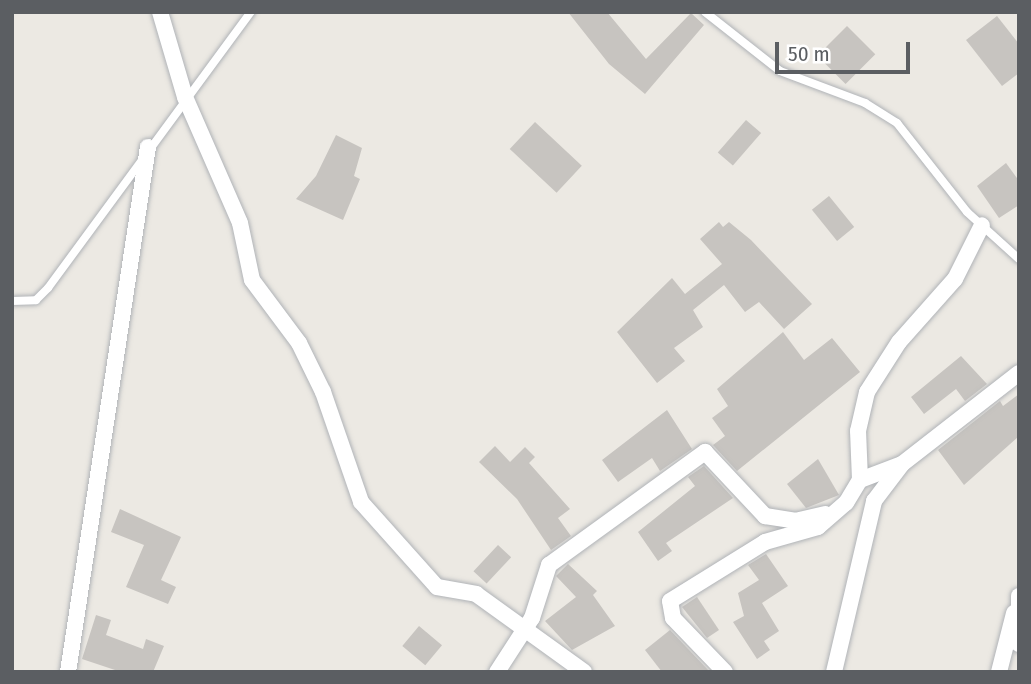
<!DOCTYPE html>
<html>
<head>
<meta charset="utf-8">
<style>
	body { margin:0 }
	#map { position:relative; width:1031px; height:684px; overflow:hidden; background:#ece9e3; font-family:"Fira Sans Condensed",sans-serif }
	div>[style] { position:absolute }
	.building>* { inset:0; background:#c7c4c0; transform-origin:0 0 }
	.roads { filter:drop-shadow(0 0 2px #b0b3b7) drop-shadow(0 0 2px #b0b3b7) }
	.service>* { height:8px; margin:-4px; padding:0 4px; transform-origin:4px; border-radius:4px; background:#fff }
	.minor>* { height:16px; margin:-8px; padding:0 8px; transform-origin:8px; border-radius:8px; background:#fff }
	span { translate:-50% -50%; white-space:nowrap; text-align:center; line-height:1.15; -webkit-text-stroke:7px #fff; paint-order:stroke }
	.frame { position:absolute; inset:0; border:14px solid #5b5e62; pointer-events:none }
	.scale { position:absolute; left:775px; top:42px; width:135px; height:32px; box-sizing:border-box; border:4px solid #5b5e62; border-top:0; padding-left:9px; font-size:21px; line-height:24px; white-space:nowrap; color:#5b5e62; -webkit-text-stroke:5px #fff; paint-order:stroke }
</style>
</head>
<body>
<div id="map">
	<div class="building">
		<i style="clip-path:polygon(568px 12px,607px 12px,646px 59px,691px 13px,704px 25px,645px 94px,609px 64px)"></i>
		<i style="clip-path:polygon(997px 16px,1019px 44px,1019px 73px,1002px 86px,966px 40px)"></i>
		<i style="left:847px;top:26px;width:40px;height:42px;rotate:45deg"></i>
		<i style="left:746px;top:120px;width:20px;height:43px;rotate:41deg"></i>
		<i style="left:535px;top:122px;width:64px;height:37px;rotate:43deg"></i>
		<i style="clip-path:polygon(336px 135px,362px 148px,354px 176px,360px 179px,343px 220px,296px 199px,316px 176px)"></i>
		<i style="clip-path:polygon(1006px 163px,1019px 181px,1019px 205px,999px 218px,977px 186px)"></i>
		<i style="left:829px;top:196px;width:40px;height:22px;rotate:51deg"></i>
		<i style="clip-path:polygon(719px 222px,723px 227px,729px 222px,751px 240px,812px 304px,784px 329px,759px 302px,745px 312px,724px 285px,693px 310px,703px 327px,674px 348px,685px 361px,657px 383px,617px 332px,672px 278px,685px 294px,722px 264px,700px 239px)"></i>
		<i style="clip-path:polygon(783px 332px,804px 360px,832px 338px,860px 372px,737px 471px,713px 445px,725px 436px,712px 418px,728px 406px,717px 389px)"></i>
		<i style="clip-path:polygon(961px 356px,987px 384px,965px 401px,956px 389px,924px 414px,911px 397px)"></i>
		<i style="clip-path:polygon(1019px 394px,1019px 436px,964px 485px,938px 450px,1000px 401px,1003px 406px)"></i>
		<i style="clip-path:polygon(667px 410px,692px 449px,660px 471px,652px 458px,618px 482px,602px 460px)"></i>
		<i style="clip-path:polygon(495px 446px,510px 462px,525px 447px,535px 457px,529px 463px,570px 509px,558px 518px,571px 536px,551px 550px,517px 499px,479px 462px)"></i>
		<i style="clip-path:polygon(818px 459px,839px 495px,806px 508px,787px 484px)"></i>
		<i style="clip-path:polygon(704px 466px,733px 498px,666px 543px,672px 551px,658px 561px,638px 532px,695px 486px,688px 477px)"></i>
		<i style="clip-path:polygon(120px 509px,181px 537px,161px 580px,176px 587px,168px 604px,126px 587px,144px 545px,111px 532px)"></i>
		<i style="left:498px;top:545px;width:18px;height:36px;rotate:43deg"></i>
		<i style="clip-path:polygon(766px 554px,788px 586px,762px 603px,779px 631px,764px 641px,770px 650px,757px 659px,733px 622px,744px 616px,738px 593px,759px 580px,748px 565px)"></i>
		<i style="clip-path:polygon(568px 564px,597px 591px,593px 595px,615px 626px,572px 650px,545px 621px,576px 597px,556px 576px)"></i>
		<i style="clip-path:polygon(697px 597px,719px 630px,707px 638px,682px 607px)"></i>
		<i style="clip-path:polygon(96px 615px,111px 620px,106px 635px,143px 649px,146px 639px,164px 646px,153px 672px,121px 672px,82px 659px)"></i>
		<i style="left:419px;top:626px;width:30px;height:26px;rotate:40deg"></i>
		<i style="clip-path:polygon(670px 630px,710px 672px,662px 672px,645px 650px)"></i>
	</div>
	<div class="roads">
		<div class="service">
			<i style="left:705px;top:12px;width:95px;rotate:38.2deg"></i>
			<i style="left:780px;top:71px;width:91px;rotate:20.6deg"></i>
			<i style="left:865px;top:103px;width:38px;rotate:32deg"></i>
			<i style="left:897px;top:123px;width:113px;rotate:51.8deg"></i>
			<i style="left:967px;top:212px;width:70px;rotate:42.1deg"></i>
			<i style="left:12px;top:301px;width:24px;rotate:-2deg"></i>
			<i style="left:36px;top:300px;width:17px;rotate:-45deg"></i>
			<i style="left:48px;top:288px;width:343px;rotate:-53.7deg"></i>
		</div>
		<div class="minor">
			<i style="left:160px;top:12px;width:89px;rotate:73.6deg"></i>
			<i style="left:185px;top:97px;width:137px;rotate:66.4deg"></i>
			<i style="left:240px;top:223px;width:58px;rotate:78.1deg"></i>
			<i style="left:252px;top:280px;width:79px;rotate:53.3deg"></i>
			<i style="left:299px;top:343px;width:55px;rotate:63.9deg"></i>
			<i style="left:323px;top:392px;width:116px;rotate:70.9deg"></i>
			<i style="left:361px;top:502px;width:114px;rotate:48.2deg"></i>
			<i style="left:437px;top:587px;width:40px;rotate:10deg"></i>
			<i style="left:476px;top:594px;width:133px;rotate:35.8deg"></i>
			<i style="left:860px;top:480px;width:45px;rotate:-20.9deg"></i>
			<i style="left:902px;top:464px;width:148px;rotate:-37.9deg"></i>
			<i style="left:1019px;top:596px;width:48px;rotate:90deg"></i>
			<i style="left:68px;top:672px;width:531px;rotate:-81.34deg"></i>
			<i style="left:497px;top:672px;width:64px;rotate:-57.1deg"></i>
			<i style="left:532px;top:618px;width:56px;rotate:-72.2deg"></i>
			<i style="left:549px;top:565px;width:193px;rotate:-35.9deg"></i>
			<i style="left:705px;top:452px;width:88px;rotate:46.8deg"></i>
			<i style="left:765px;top:516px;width:30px;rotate:9deg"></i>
			<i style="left:795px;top:521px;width:31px;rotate:-13deg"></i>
			<i style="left:725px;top:672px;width:75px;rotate:-133.9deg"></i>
			<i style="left:673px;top:618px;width:17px;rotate:-100deg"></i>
			<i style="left:670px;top:601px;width:112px;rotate:-31.8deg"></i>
			<i style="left:765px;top:542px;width:55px;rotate:-15.8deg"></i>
			<i style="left:818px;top:527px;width:37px;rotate:-41deg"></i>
			<i style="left:846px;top:503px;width:27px;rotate:-59deg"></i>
			<i style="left:860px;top:480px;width:49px;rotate:-92.3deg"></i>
			<i style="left:858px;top:431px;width:40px;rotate:-77deg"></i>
			<i style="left:867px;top:392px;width:59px;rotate:-57.4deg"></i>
			<i style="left:899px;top:342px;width:84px;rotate:-48.4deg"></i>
			<i style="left:955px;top:279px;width:60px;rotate:-63.4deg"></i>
			<i style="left:834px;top:672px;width:176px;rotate:-76.8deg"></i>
			<i style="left:874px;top:501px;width:46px;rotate:-52.9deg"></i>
			<i style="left:999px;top:672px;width:61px;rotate:-75.7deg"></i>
		</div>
	</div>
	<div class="frame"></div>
	<div class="scale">50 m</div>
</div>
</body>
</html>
